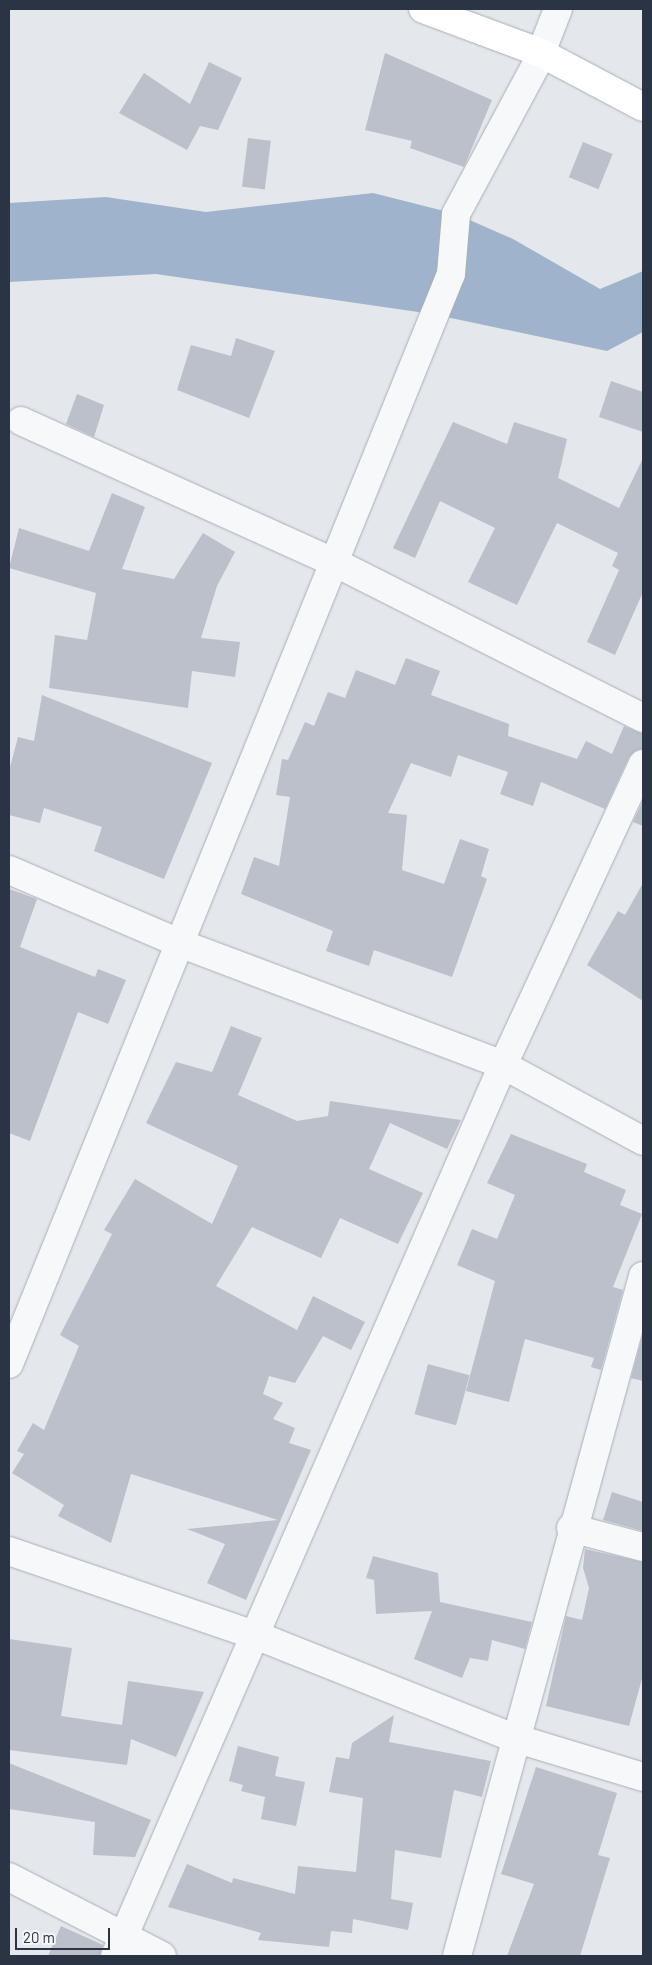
<!DOCTYPE html>
<html>
<head>
<meta charset="utf-8">
<style>
	body { margin:0 }
	#map { position:relative; width:652px; height:1965px; overflow:hidden; background:#e4e7ec; font-family:Barlow,sans-serif }
	div>[style] { position:absolute }
	.water>* { inset:0; background:#9fb4cc }
	.building>* { inset:0; background:#bbc0ca; transform-origin:0 0 }
	.roads { filter:drop-shadow(0 0 1px #a9aeb7) drop-shadow(0 0 1px #a9aeb7) }
	.street>* { height:28px; margin:-14px; padding:0 14px; transform-origin:14px; border-radius:14px; background:#f7f8fa }
	.secondary>* { height:28px; margin:-14px; padding:0 14px; transform-origin:14px; border-radius:14px; background:#fff }
	span { translate:-50% -50%; white-space:nowrap; text-align:center; line-height:1.15; -webkit-text-stroke:4.5px #f4f6f9; paint-order:stroke }
	.frame { position:absolute; inset:0; border:10px solid #2b3445; pointer-events:none }
	.scale { position:absolute; left:15px; top:1928px; width:95px; height:22px; box-sizing:border-box; border:2px solid #2b3445; border-top:0; padding-left:6px; font-size:15px; line-height:18px; white-space:nowrap; color:#2b3445; -webkit-text-stroke:4px #f4f6f9; paint-order:stroke }
</style>
</head>
<body>
<div id="map">
	<div class="water">
		<i style="clip-path:polygon(373px 193px,456px 214px,513px 239px,600px 289px,643px 271px,643px 332px,607px 351px,432px 314px,156px 274px,9px 282px,9px 203px,106px 197px,206px 212px)"></i>
	</div>
	<div class="building">
		<i style="clip-path:polygon(385px 53px,492px 100px,464px 167px,410px 148px,412px 141px,365px 130px)"></i>
		<i style="clip-path:polygon(209px 62px,242px 78px,218px 130px,200px 126px,187px 150px,119px 113px,144px 73px,190px 104px)"></i>
		<i style="left:248px;top:138px;width:23px;height:49px;rotate:7deg"></i>
		<i style="left:583px;top:142px;width:32px;height:38px;rotate:22deg"></i>
		<i style="clip-path:polygon(236px 338px,275px 351px,249px 418px,177px 390px,191px 345px,231px 356px)"></i>
		<i style="clip-path:polygon(611px 381px,643px 392px,643px 432px,599px 417px)"></i>
		<i style="clip-path:polygon(77px 394px,104px 405px,94px 437px,66px 424px)"></i>
		<i style="clip-path:polygon(453px 422px,507px 444px,514px 422px,567px 439px,558px 478px,619px 508px,643px 458px,643px 592px,615px 655px,587px 642px,619px 570px,612px 566px,618px 553px,557px 523px,517px 605px,468px 582px,495px 528px,440px 501px,415px 558px,393px 548px)"></i>
		<i style="clip-path:polygon(112px 493px,145px 507px,122px 569px,174px 579px,203px 533px,235px 552px,217px 586px,201px 638px,240px 642px,235px 677px,192px 671px,188px 708px,49px 688px,55px 635px,87px 640px,96px 593px,9px 568px,19px 528px,89px 551px)"></i>
		<i style="clip-path:polygon(406px 658px,440px 671px,431px 695px,509px 724px,508px 736px,577px 759px,586px 741px,612px 754px,624px 726px,643px 734px,643px 749px,629px 757px,605px 809px,541px 782px,533px 806px,500px 794px,508px 772px,458px 755px,451px 777px,411px 763px,388px 813px,407px 815px,402px 870px,444px 884px,460px 839px,489px 849px,481px 876px,487px 879px,452px 977px,374px 950px,369px 966px,326px 951px,333px 931px,241px 894px,254px 857px,279px 866px,290px 797px,276px 795px,282px 759px,288px 760px,305px 722px,314px 726px,328px 692px,345px 698px,356px 670px,395px 685px)"></i>
		<i style="clip-path:polygon(42px 695px,212px 763px,164px 879px,94px 851px,102px 827px,44px 808px,40px 823px,9px 815px,9px 771px,18px 737px,34px 741px)"></i>
		<i style="clip-path:polygon(643px 801px,643px 826px,633px 822px)"></i>
		<i style="clip-path:polygon(643px 883px,643px 1001px,587px 965px,618px 911px,625px 915px)"></i>
		<i style="clip-path:polygon(9px 889px,37px 899px,20px 947px,95px 977px,98px 969px,126px 980px,108px 1024px,78px 1012px,30px 1141px,9px 1133px)"></i>
		<i style="clip-path:polygon(231px 1026px,262px 1038px,238px 1095px,297px 1121px,328px 1116px,330px 1101px,461px 1120px,447px 1149px,390px 1123px,369px 1169px,423px 1193px,398px 1244px,340px 1218px,321px 1258px,252px 1227px,216px 1286px,297px 1330px,313px 1296px,365px 1322px,351px 1350px,323px 1336px,295px 1383px,269px 1376px,263px 1394px,283px 1403px,273px 1419px,295px 1428px,289px 1443px,311px 1450px,246px 1600px,207px 1583px,225px 1544px,187px 1529px,278px 1520px,131px 1474px,111px 1543px,58px 1516px,64px 1505px,12px 1473px,24px 1454px,17px 1451px,33px 1423px,44px 1430px,79px 1346px,60px 1335px,112px 1234px,104px 1230px,135px 1179px,212px 1224px,238px 1166px,146px 1123px,176px 1062px,212px 1072px)"></i>
		<i style="clip-path:polygon(511px 1134px,587px 1164px,584px 1172px,626px 1190px,620px 1205px,642px 1214px,613px 1287px,623px 1290px,601px 1370px,591px 1367px,594px 1358px,525px 1339px,509px 1402px,466px 1391px,495px 1281px,457px 1265px,472px 1229px,497px 1239px,515px 1195px,487px 1183px)"></i>
		<i style="clip-path:polygon(643px 1334px,643px 1381px,631px 1378px)"></i>
		<i style="left:428px;top:1364px;width:43px;height:52px;rotate:15deg"></i>
		<i style="clip-path:polygon(612px 1492px,643px 1502px,643px 1531px,603px 1520px)"></i>
		<i style="clip-path:polygon(585px 1549px,643px 1562px,643px 1675px,629px 1726px,546px 1706px,566px 1616px,582px 1620px,589px 1588px,583px 1568px)"></i>
		<i style="clip-path:polygon(373px 1556px,438px 1573px,440px 1602px,532px 1622px,525px 1649px,492px 1640px,488px 1661px,470px 1658px,462px 1678px,414px 1659px,432px 1611px,376px 1614px,374px 1580px,366px 1578px)"></i>
		<i style="clip-path:polygon(9px 1639px,72px 1648px,61px 1716px,122px 1725px,128px 1681px,204px 1692px,176px 1757px,131px 1739px,127px 1765px,9px 1750px)"></i>
		<i style="clip-path:polygon(394px 1715px,389px 1742px,491px 1761px,482px 1797px,454px 1790px,441px 1858px,395px 1850px,391px 1899px,413px 1903px,408px 1930px,353px 1919px,352px 1933px,331px 1931px,329px 1947px,258px 1940px,261px 1933px,168px 1907px,187px 1864px,232px 1883px,233px 1878px,295px 1894px,298px 1866px,356px 1872px,363px 1798px,329px 1792px,336px 1757px,349px 1759px,352px 1743px)"></i>
		<i style="clip-path:polygon(238px 1746px,279px 1757px,275px 1776px,305px 1782px,296px 1826px,261px 1819px,265px 1797px,241px 1791px,243px 1785px,229px 1781px)"></i>
		<i style="clip-path:polygon(9px 1763px,151px 1820px,135px 1857px,93px 1855px,95px 1822px,9px 1809px)"></i>
		<i style="clip-path:polygon(536px 1767px,617px 1793px,598px 1855px,610px 1858px,580px 1956px,507px 1956px,534px 1884px,501px 1874px)"></i>
		<i style="clip-path:polygon(61px 1926px,103px 1945px,100px 1956px,48px 1956px)"></i>
	</div>
	<div class="roads">
		<div class="street">
			<i style="left:21px;top:421px;width:343px;rotate:24.3deg"></i>
			<i style="left:334px;top:562px;width:346px;rotate:26.8deg"></i>
			<i style="left:9px;top:870px;width:185px;rotate:23.2deg"></i>
			<i style="left:179px;top:943px;width:346px;rotate:20.6deg"></i>
			<i style="left:503px;top:1065px;width:159px;rotate:28.5deg"></i>
			<i style="left:9px;top:1364px;width:1176px;rotate:-67.93deg"></i>
			<i style="left:451px;top:274px;width:60px;rotate:-85.2deg"></i>
			<i style="left:456px;top:214px;width:171px;rotate:-61.8deg"></i>
			<i style="left:537px;top:63px;width:58px;rotate:-68.7deg"></i>
			<i style="left:571px;top:1528px;width:74px;rotate:14.8deg"></i>
			<i style="left:9px;top:1551px;width:260px;rotate:18.9deg"></i>
			<i style="left:255px;top:1635px;width:279px;rotate:21.7deg"></i>
			<i style="left:514px;top:1738px;width:135px;rotate:16.8deg"></i>
			<i style="left:9px;top:1877px;width:172px;rotate:27.3deg"></i>
			<i style="left:115px;top:1956px;width:972px;rotate:-66.47deg"></i>
			<i style="left:503px;top:1065px;width:332px;rotate:-65.1deg"></i>
			<i style="left:457px;top:1956px;width:705px;rotate:-74.7deg"></i>
		</div>
		<div class="secondary">
			<i style="left:423px;top:9px;width:126px;rotate:20.4deg"></i>
			<i style="left:541px;top:53px;width:115px;rotate:27.9deg"></i>
		</div>
	</div>
	<div class="frame"></div>
	<div class="scale">20 m</div>
</div>
</body>
</html>
